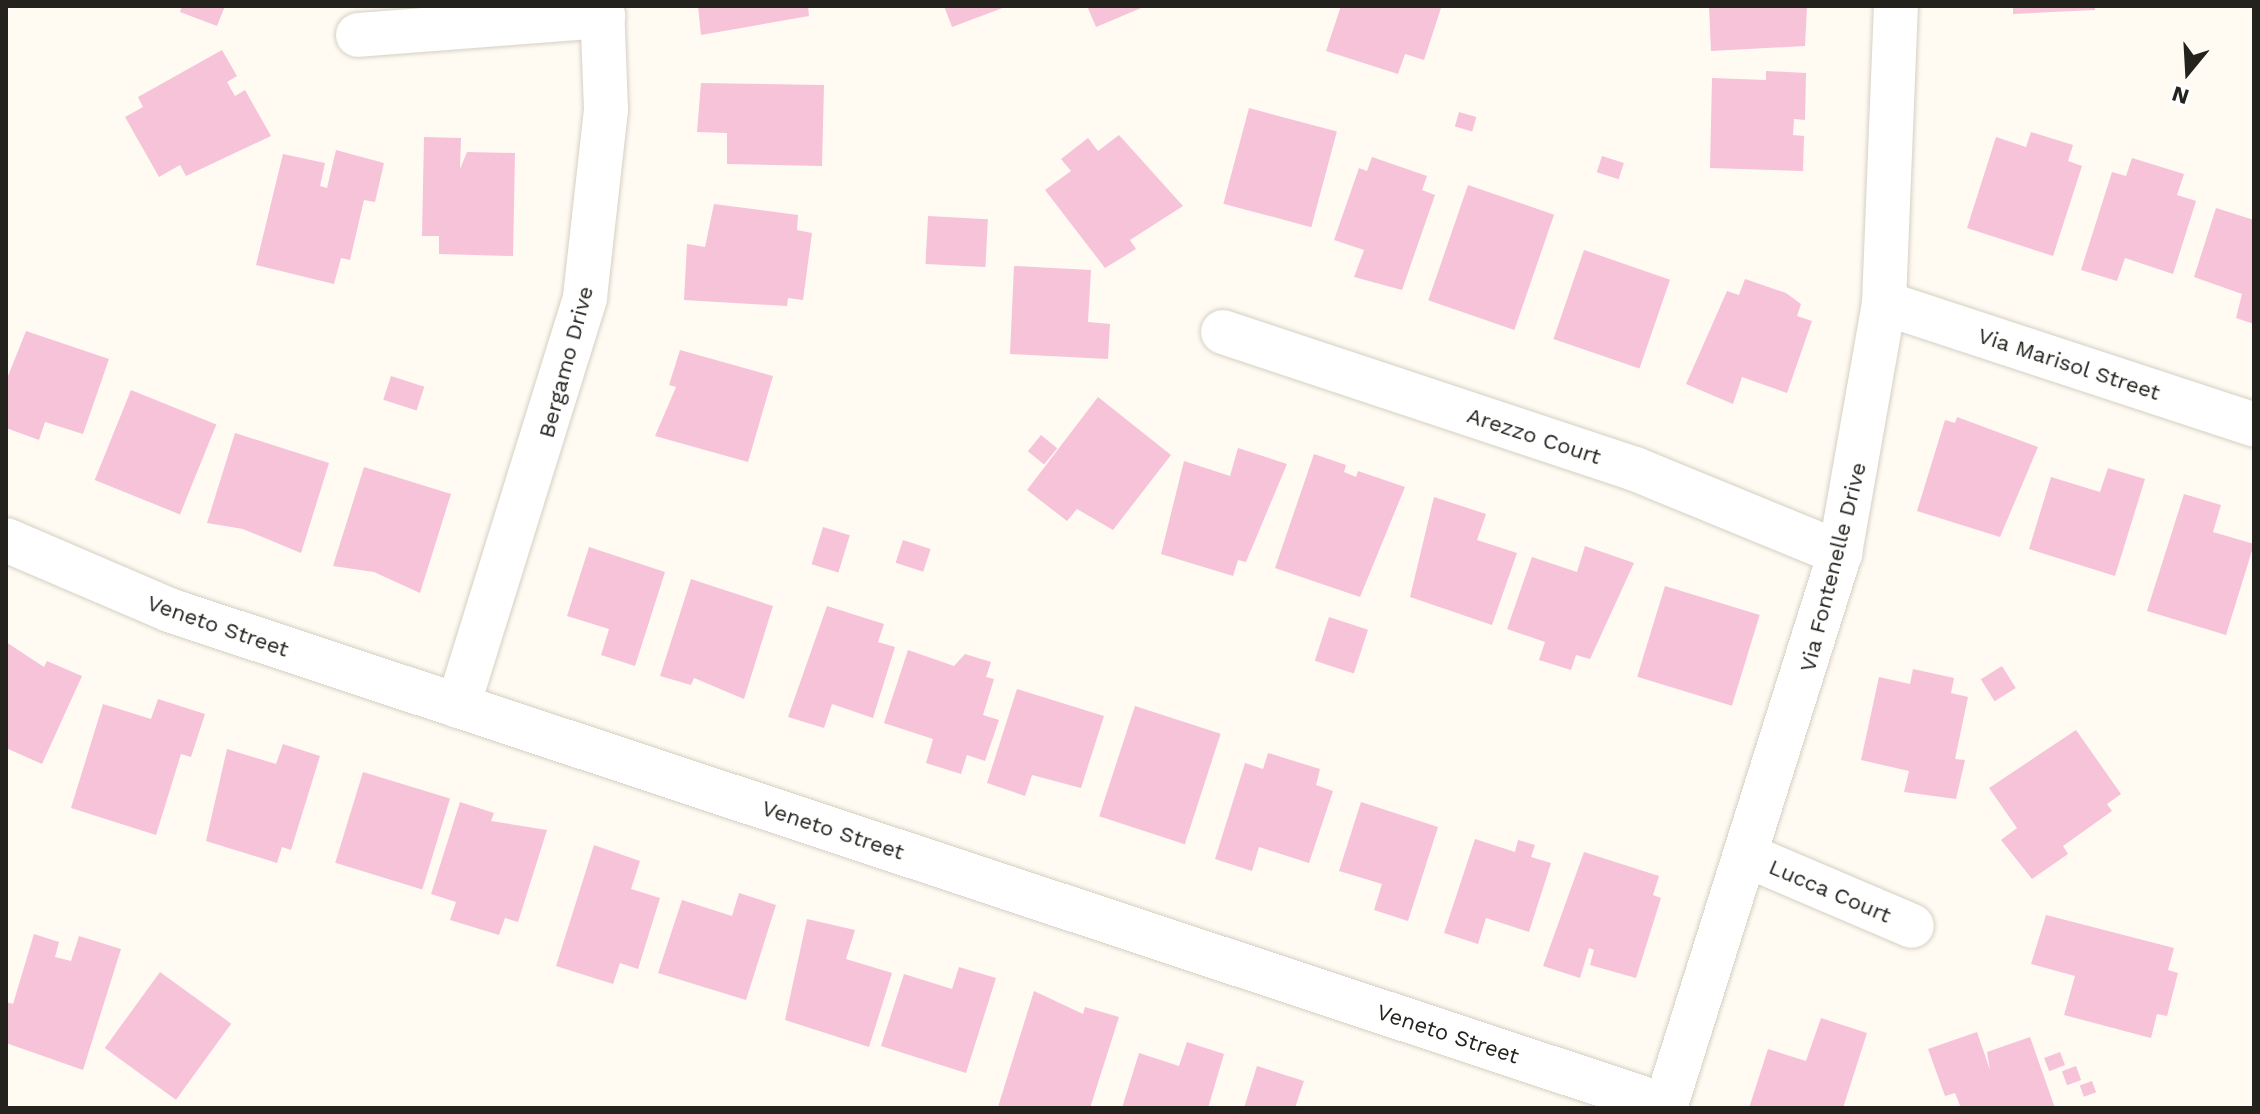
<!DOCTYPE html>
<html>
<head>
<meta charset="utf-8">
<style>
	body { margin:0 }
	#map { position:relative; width:2260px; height:1114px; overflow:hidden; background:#fffbf3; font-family:"Work Sans",sans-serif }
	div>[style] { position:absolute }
	.building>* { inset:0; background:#f6c3d9; transform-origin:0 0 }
	.roads { filter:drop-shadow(0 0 2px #d5cfc2) drop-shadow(0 0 2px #d5cfc2) }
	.minor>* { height:44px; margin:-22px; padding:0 22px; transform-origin:22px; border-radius:22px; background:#fff }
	span { translate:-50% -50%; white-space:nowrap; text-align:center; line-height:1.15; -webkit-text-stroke:6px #fff; paint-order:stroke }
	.street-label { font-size:22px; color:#24221d }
	.frame { position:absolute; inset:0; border:8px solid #24221d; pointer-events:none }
	.north { position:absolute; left:2148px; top:32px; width:80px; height:80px; -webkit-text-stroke:6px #fff; paint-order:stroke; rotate:198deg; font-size:22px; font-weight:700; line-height:32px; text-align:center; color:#24221d }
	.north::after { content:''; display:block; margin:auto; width:28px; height:36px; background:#24221d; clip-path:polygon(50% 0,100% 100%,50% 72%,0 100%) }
</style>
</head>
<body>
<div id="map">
	<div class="building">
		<i style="clip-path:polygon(182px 6px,225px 6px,217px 26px,180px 12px)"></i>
		<i style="clip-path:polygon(698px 6px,808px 6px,809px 16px,701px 35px)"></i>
		<i style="clip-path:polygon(944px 6px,1008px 6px,952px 27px)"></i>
		<i style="clip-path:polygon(1087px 6px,1146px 6px,1096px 27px)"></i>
		<i style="clip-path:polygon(1341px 6px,1435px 6px,1441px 8px,1424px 60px,1405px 54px,1398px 74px,1326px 51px)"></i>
		<i style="clip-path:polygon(1709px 6px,1807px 6px,1805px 46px,1711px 51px)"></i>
		<i style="clip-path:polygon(2013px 6px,2095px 6px,2095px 10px,2013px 14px)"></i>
		<i style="clip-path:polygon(222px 50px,237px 76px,227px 82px,235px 96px,245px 90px,271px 136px,186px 176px,180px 165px,159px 177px,125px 117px,143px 107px,138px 97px)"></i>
		<i style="clip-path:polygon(1766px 71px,1806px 73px,1805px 120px,1794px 119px,1793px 135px,1804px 136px,1803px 171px,1710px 168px,1712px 78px,1766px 80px)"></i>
		<i style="clip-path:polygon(701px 83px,824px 85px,822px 166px,727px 164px,727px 133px,697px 132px)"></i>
		<i style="left:1249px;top:108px;width:91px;height:99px;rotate:15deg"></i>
		<i style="left:1459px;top:112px;width:18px;height:15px;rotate:16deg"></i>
		<i style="clip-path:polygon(2031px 132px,2073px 145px,2068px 161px,2082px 166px,2053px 256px,1967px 228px,1996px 137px,2026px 147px)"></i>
		<i style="clip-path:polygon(1119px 135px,1183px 206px,1130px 240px,1136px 249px,1105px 268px,1045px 190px,1071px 171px,1061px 159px,1088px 138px,1098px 151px)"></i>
		<i style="clip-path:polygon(424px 137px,461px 138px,460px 169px,467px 152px,515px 153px,513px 256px,439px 254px,439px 236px,422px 236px)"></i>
		<i style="clip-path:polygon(336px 150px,384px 163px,375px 202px,364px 200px,350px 260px,341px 258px,334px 284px,256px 265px,283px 154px,325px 163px,320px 186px,327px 188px)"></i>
		<i style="left:1602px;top:156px;width:23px;height:17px;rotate:18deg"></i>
		<i style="clip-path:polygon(1372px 157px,1427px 176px,1422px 190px,1435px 195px,1402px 290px,1354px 277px,1364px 250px,1334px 240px,1359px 168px,1367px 171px)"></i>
		<i style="clip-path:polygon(2132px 158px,2184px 174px,2177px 195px,2196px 201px,2173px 274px,2125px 258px,2117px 281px,2081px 270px,2112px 172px,2126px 176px)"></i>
		<i style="left:1468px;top:185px;width:91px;height:122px;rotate:19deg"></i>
		<i style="clip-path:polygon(714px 204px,798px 215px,797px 230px,812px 233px,803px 300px,788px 298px,787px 306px,684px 300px,687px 244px,705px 247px)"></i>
		<i style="clip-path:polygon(2216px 208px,2254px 220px,2254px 324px,2236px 318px,2242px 294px,2194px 277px)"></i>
		<i style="left:928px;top:216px;width:60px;height:48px;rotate:3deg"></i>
		<i style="left:1584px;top:250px;width:91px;height:94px;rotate:19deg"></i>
		<i style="clip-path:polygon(1014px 266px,1091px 270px,1088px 322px,1110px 324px,1108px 359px,1010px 354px)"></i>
		<i style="clip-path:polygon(1745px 279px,1786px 293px,1801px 304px,1797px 316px,1812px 321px,1787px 393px,1742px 377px,1733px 404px,1686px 384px,1727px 291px,1739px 295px)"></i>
		<i style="clip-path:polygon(26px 331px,109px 359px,83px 434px,45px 422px,39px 440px,6px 428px,6px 381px)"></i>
		<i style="clip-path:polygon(680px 350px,773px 376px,748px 462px,655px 436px,676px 387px,669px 385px)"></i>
		<i style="left:391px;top:376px;width:35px;height:25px;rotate:18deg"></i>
		<i style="left:131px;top:390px;width:92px;height:97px;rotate:22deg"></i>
		<i style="clip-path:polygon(1098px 397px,1171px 455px,1113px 530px,1077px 509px,1067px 521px,1027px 490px)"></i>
		<i style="clip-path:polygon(1957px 417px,2038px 447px,2000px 537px,1917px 511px,1945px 420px,1955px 423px)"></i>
		<i style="clip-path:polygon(235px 433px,329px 463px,301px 553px,243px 529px,207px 523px)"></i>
		<i style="left:1041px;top:435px;width:21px;height:21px;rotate:39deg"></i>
		<i style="clip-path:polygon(1238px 448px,1287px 464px,1246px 562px,1238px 560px,1233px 576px,1161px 554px,1184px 461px,1230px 476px)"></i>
		<i style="clip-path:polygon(1314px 454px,1346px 465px,1344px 472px,1356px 477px,1358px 471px,1405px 487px,1360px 597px,1275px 568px)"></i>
		<i style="clip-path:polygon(364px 467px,451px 494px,420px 593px,374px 572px,333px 566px)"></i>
		<i style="clip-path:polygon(2108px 468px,2145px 479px,2115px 576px,2029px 549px,2051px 477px,2100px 492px)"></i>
		<i style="clip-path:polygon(2184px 494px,2221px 505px,2213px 532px,2254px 544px,2226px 635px,2147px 611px)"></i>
		<i style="clip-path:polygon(1434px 497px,1486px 514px,1477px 540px,1517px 553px,1492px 625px,1410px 597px)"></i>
		<i style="left:823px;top:527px;width:28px;height:39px;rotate:17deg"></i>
		<i style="left:903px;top:540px;width:29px;height:24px;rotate:18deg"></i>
		<i style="clip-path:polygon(1585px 546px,1634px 563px,1590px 659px,1576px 655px,1571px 670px,1539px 660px,1545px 642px,1507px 629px,1532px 557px,1577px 572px)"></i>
		<i style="clip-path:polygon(589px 547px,665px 572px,635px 666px,601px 655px,609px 629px,567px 616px)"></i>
		<i style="clip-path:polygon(691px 579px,773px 606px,744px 699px,694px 678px,691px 685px,660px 676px)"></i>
		<i style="left:1665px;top:586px;width:99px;height:95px;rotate:17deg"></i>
		<i style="clip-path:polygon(827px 606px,884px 624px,878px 642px,895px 647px,873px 718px,832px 704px,824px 728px,788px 717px)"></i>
		<i style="left:1329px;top:617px;width:41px;height:46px;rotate:18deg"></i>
		<i style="clip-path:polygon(6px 642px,44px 667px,47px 661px,82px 676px,42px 764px,6px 748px)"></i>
		<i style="clip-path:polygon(908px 650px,954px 666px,965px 654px,991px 662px,986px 677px,994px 679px,983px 715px,999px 720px,985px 761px,967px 755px,961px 774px,926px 763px,933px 739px,884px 723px)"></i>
		<i style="left:2002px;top:666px;width:26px;height:25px;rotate:58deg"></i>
		<i style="clip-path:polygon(1913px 669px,1954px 678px,1951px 693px,1968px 697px,1955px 759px,1965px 760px,1956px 799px,1904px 792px,1909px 771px,1861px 760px,1879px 677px,1910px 684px)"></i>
		<i style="clip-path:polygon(1017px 689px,1104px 716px,1081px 788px,1032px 775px,1025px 796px,987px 783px)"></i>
		<i style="clip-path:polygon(158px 699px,205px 714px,191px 757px,181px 754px,156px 835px,71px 808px,103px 704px,151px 719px)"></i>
		<i style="left:1135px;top:706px;width:90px;height:116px;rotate:18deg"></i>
		<i style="clip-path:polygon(2076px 730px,2121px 794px,2107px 804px,2112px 811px,2063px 846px,2068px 854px,2032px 879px,2001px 840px,2017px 828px,1989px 788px)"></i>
		<i style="clip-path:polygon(283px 744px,320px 756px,291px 850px,282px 847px,277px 863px,206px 841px,227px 749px,276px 764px)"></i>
		<i style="clip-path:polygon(1268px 753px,1320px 769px,1316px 785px,1333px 791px,1309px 863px,1259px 847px,1252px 871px,1215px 859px,1245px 763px,1263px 769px)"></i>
		<i style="left:363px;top:772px;width:91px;height:95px;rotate:17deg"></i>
		<i style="clip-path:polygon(460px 802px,494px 813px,491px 821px,547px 830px,518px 922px,505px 918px,499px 935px,450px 920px,456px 902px,431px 894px)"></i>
		<i style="clip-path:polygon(1361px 802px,1438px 827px,1408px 921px,1374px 910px,1382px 884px,1339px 871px)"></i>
		<i style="clip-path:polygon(1475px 839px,1515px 852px,1518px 840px,1535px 845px,1531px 857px,1551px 863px,1529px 932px,1486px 918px,1478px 944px,1444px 933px)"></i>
		<i style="clip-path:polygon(594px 845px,640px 861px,631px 889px,660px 898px,638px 969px,620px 963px,613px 984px,556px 966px)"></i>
		<i style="clip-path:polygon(1584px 852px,1659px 876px,1653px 895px,1661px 898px,1636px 978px,1590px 965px,1594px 950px,1589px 948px,1580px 978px,1543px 966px)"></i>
		<i style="clip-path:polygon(739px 893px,776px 905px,746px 1000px,658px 973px,682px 900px,732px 916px)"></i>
		<i style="clip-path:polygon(2046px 915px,2174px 948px,2168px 970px,2178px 973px,2167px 1016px,2157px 1014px,2151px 1038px,2064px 1015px,2075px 976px,2031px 964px)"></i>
		<i style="clip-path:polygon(807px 919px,855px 930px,846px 959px,892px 973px,869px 1047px,785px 1020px)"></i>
		<i style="clip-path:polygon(34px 934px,59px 942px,55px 957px,71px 961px,79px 936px,121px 949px,83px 1070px,6px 1043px,6px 1002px,13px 1004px)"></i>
		<i style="clip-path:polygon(959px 967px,996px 978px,966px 1073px,881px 1046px,904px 974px,952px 989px)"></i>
		<i style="left:160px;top:972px;width:88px;height:94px;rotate:36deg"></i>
		<i style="clip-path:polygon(1034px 991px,1083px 1014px,1085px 1007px,1119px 1017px,1090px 1108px,998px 1107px)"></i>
		<i style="clip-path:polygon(1821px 1018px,1867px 1033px,1843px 1108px,1749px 1108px,1768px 1049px,1806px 1061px)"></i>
		<i style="clip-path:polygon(1977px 1032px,1990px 1070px,1987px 1052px,2030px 1037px,2055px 1108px,1961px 1108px,1955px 1093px,1945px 1096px,1928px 1049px)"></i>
		<i style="clip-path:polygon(1187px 1042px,1224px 1054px,1208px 1108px,1122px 1108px,1139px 1053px,1179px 1066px)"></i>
		<i style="left:2060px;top:1052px;width:14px;height:17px;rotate:69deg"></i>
		<i style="clip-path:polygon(1257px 1066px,1304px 1081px,1295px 1108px,1244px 1108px)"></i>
		<i style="left:2076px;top:1066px;width:15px;height:15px;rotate:70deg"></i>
		<i style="left:2092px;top:1081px;width:12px;height:13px;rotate:70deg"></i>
	</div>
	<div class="roads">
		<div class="minor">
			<i style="left:358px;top:35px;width:246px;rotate:-4.4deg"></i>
			<i style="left:1884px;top:303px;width:390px;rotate:18.2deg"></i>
			<i style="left:1223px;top:332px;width:434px;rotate:18.4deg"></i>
			<i style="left:1635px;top:469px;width:222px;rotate:22.3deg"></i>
			<i style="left:6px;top:540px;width:177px;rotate:23.2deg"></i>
			<i style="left:169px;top:610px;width:1577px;rotate:18.33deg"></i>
			<i style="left:458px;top:706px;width:428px;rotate:-72.7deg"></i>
			<i style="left:585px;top:297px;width:189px;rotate:-83.6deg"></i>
			<i style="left:606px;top:109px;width:103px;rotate:-92.2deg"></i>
			<i style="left:1748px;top:856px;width:178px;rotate:23.1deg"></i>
			<i style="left:1665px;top:1108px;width:582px;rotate:-72.5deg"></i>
			<i style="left:1840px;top:553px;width:254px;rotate:-80deg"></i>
			<i style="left:1884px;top:303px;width:297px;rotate:-87.7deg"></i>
		</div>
	</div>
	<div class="street-label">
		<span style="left:566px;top:362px;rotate:-75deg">Bergamo Drive</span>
		<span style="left:2069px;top:364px;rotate:18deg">Via Marisol Street</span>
		<span style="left:1534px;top:436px;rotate:18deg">Arezzo Court</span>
		<span style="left:1833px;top:567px;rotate:-76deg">Via Fontenelle Drive</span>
		<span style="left:218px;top:626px;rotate:19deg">Veneto Street</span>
		<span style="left:833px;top:830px;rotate:18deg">Veneto Street</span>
		<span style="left:1830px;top:891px;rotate:23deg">Lucca Court</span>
		<span style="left:1448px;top:1034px;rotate:18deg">Veneto Street</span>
	</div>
	<div class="frame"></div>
	<div class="north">N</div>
</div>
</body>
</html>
